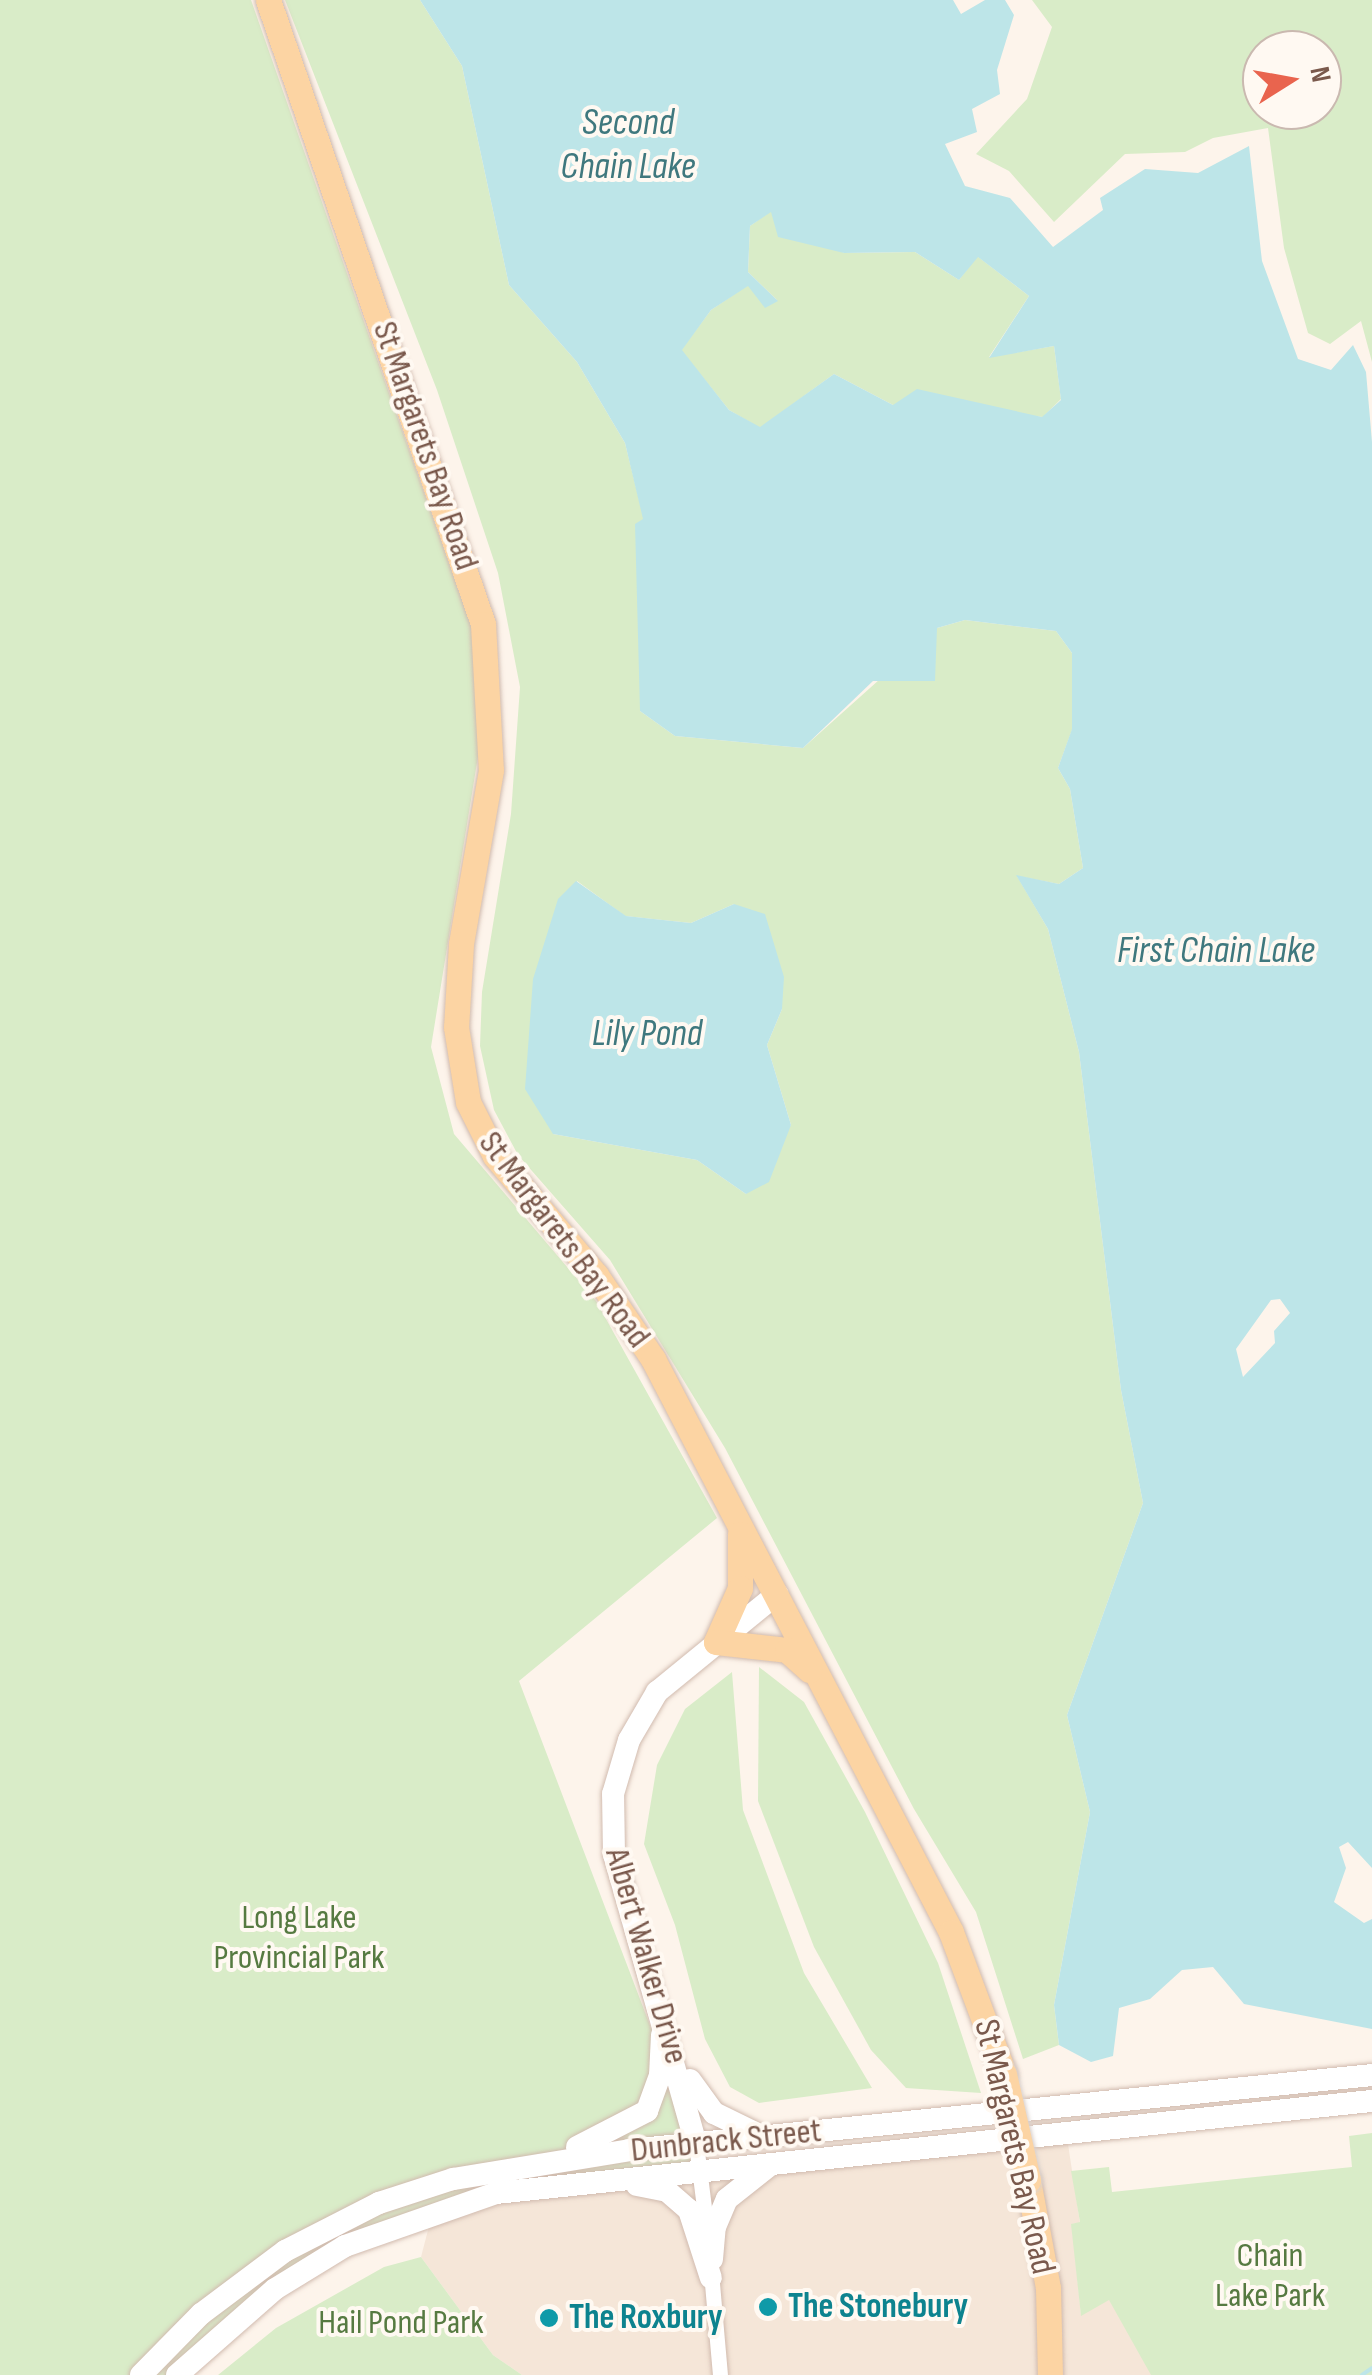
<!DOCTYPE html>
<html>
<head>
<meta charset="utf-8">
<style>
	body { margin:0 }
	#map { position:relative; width:1372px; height:2375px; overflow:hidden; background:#fdf4eb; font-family:"Sofia Sans Condensed",sans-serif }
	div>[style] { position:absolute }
	.residential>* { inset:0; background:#f5e6d8 }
	.green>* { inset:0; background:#d9ecc8 }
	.water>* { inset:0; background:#bde5e8 }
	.stream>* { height:4px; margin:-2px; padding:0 2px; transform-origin:2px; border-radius:2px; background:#bde5e8 }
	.roads { filter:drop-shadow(0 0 2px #d1bbaf) drop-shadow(0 0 2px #d1bbaf) }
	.street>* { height:15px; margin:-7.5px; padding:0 7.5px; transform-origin:7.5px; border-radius:7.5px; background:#fff }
	.secondary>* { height:22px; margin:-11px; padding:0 11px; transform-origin:11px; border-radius:11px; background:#fff }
	.primary>* { height:25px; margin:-12.5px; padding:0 12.5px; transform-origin:12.5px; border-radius:12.5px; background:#fcd4a3 }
	.bridges { filter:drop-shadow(0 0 2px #dad1cd) drop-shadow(0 0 2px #dad1cd) }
	.primary-bridge>* { height:25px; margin:-12.5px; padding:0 12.5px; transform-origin:12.5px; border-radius:12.5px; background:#fcd4a3 }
	.dots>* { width:28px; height:28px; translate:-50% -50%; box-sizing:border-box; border:5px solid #fff9f2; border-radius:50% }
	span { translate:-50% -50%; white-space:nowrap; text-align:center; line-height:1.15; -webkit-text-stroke:8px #fff9f2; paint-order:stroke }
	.street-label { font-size:35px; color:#7a594c }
	.park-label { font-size:35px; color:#567a41 }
	.culture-label { font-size:35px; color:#0d838f; font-weight:700 }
	.left { translate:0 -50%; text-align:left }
	.water-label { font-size:38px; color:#3f787e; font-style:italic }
	.north { position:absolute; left:1242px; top:30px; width:100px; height:100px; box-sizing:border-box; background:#fff9f2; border:2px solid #cab9b0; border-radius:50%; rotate:79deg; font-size:28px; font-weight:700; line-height:40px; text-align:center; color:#7a594c }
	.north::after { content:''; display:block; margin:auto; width:35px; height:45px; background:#e9644e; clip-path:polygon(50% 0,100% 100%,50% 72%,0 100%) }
</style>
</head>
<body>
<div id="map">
	<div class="residential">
		<i style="clip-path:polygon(1066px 2131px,1080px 2223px,1072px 2224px,1081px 2315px,1109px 2299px,1154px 2375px,522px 2375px,493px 2355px,421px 2257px,434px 2207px)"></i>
	</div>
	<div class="green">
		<i style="clip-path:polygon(0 0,251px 0,473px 632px,480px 744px,431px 1047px,454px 1134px,596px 1301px,717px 1518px,519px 1681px,702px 2162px,384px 2225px,166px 2375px,0 2375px)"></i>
		<i style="clip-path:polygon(evenodd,285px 0,420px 0,462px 66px,509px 285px,577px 362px,625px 443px,644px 520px,640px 711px,675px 736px,803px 748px,937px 628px,965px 620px,1056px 631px,1072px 653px,1072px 730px,1058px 768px,1070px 789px,1083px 868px,1059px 884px,1017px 876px,1048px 929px,1079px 1052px,1121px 1390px,1143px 1503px,1067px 1715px,1090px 1812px,1054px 2005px,1059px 2045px,1023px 2059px,976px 1912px,914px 1809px,725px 1448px,610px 1260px,518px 1155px,494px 1110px,480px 1046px,482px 992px,511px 814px,520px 687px,498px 573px,437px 390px,285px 0,577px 881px,625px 916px,691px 923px,734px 904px,782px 1009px,767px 1045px,791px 1125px,746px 1194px,697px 1160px,553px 1134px,577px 881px)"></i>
		<i style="clip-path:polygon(evenodd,1032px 0,1372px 0,1372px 362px,1361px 321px,1330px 344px,1308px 333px,1284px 248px,1268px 128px,1213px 138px,1185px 152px,1125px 154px,1054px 222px,1009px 171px,976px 154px,1027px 99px,1052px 27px,1032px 0,1262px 50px,1322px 50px,1322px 110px,1262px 110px,1262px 50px)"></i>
		<i style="clip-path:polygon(771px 211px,844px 253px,915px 252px,959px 280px,977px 256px,1029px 296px,989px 357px,1054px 346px,1061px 399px,1043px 417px,893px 405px,834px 374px,760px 428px,729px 410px,681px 350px,711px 310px,748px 285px,777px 300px,748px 272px,750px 226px)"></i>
		<i style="clip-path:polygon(759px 1667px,804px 1702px,865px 1812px,938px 1963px,981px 2093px,906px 2088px,871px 2050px,814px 1947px,758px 1801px)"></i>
		<i style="clip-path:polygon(732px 1672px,743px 1810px,804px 1973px,872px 2088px,759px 2103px,730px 2087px,705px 2039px,675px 1925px,644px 1844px,657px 1765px,685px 1709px)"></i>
		<i style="clip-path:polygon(1372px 2133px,1372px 2375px,1151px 2375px,1109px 2300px,1081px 2316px,1071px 2224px,1080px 2222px,1071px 2171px,1109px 2167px,1112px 2192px,1352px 2167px,1349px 2136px)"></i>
		<i style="clip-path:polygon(421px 2257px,493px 2355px,522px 2375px,218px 2375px,276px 2328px,384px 2267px)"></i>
	</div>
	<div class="water">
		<i style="clip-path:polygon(evenodd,420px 0,953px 0,961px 14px,985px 0,1005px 0,1014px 15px,997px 70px,1000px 94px,972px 109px,977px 132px,945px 144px,965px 186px,1010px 198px,1053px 247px,1103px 210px,1100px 198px,1145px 169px,1198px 173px,1249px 146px,1262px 261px,1298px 359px,1331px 370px,1353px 345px,1366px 372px,1372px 442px,1372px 1868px,1348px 1842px,1339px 1847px,1346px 1868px,1334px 1902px,1364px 1923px,1372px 1919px,1372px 2029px,1244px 2004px,1213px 1967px,1182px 1970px,1150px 1999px,1119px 2008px,1113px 2056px,1091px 2062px,1059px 2045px,1054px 2005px,1090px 1812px,1067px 1715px,1143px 1503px,1121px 1390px,1079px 1052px,1048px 929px,1016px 875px,1059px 884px,1083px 868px,1070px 789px,1058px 768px,1072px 729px,1072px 653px,1056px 631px,965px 620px,937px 628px,935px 681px,873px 681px,803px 748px,675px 736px,640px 711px,635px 524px,643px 519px,625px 443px,577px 362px,509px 285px,462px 66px,420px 0,771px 212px,778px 237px,844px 253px,915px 252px,959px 280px,978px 257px,1029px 296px,989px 358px,1054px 346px,1061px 400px,1042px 417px,917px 389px,893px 405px,834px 374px,760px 427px,729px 410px,682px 350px,711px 310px,748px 286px,765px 308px,778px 301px,748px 272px,750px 226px,771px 212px,420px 0,1280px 1299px,1290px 1313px,1274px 1331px,1275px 1343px,1243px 1377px,1236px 1349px,1271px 1300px,1280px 1299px)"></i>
		<i style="clip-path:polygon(576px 881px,626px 916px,691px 923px,734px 904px,765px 914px,784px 977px,782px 1009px,767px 1045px,791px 1125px,769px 1182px,746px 1194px,697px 1160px,553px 1134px,525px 1089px,533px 979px,558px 899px)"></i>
	</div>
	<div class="stream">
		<i style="left:1362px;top:2375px;width:12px;rotate:-35deg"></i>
	</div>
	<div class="roads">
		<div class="street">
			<i style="left:696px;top:2144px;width:96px;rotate:82.8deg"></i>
			<i style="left:711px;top:2272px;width:103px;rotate:85deg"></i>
		</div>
		<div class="secondary">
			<i style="left:690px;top:2080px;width:41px;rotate:54deg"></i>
			<i style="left:714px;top:2113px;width:46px;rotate:26deg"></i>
			<i style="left:696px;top:2144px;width:300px;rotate:-105.8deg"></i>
			<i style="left:614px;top:1855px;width:61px;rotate:-90.9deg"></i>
			<i style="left:613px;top:1794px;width:56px;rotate:-73.5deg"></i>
			<i style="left:629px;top:1740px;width:56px;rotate:-59.7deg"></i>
			<i style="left:657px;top:1692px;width:155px;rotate:-39.2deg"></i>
			<i style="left:577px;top:2147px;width:79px;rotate:-27.2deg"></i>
			<i style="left:647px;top:2111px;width:37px;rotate:-70deg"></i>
			<i style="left:660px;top:2076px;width:41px;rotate:-87.2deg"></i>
			<i style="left:637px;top:2185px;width:31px;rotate:11deg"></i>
			<i style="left:667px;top:2191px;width:29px;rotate:41deg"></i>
			<i style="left:689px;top:2210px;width:71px;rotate:72.1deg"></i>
			<i style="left:712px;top:2259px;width:32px;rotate:-85deg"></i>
			<i style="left:715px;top:2227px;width:30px;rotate:-67deg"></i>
			<i style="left:727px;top:2199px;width:53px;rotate:-38.2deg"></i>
			<i style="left:141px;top:2375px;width:86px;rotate:-45.5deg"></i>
			<i style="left:201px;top:2314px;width:105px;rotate:-36.9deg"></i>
			<i style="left:285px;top:2251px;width:106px;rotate:-27.1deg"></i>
			<i style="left:379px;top:2203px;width:78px;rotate:-18deg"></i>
			<i style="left:453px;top:2179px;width:179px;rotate:-9.3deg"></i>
			<i style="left:630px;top:2150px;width:746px;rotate:-5.77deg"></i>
			<i style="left:177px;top:2375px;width:130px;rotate:-41.3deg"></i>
			<i style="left:275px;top:2289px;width:82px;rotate:-31.6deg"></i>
			<i style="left:345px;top:2246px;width:160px;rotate:-19.3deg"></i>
			<i style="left:496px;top:2193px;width:881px;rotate:-6deg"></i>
		</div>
		<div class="primary">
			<i style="left:268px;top:0;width:660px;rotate:70.99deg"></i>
			<i style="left:483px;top:624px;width:146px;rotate:86.9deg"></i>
			<i style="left:491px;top:770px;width:177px;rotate:99.8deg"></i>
			<i style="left:461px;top:944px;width:83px;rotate:93.4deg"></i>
			<i style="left:456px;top:1027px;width:76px;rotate:80.9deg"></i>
			<i style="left:468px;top:1102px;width:60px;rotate:63.4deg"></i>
			<i style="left:495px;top:1156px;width:156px;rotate:49.7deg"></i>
			<i style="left:596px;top:1275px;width:102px;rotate:55.8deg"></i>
			<i style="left:653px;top:1359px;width:646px;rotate:62.52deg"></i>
			<i style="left:951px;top:1932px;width:152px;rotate:69.5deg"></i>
			<i style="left:740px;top:1534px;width:54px;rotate:90deg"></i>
			<i style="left:740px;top:1588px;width:59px;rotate:114deg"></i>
			<i style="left:716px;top:1642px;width:71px;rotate:6.4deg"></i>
			<i style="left:787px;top:1650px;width:30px;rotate:42deg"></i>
			<i style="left:1028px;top:2180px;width:110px;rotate:79.5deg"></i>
			<i style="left:1048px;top:2288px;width:87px;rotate:88.7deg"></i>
		</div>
	</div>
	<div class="bridges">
		<div class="primary-bridge">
			<i style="left:1004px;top:2074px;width:109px;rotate:77.2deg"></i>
		</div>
	</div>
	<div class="dots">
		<i style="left:768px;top:2307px;background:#0f9aa8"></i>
		<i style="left:549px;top:2318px;background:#0f9aa8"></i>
	</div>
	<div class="street-label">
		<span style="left:425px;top:446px;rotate:71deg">St Margarets Bay Road</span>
		<span style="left:564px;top:1240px;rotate:53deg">St Margarets Bay Road</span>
		<span style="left:646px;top:1956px;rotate:74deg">Albert Walker Drive</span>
		<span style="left:726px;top:2141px;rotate:-6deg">Dunbrack Street</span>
		<span style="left:1014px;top:2147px;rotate:77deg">St Margarets Bay Road</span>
	</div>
	<div class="park-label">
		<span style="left:299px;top:1938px">Long Lake<br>Provincial Park</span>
		<span style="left:1270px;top:2276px">Chain<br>Lake Park</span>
		<span style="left:401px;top:2323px">Hail Pond Park</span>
	</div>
	<div class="culture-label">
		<span class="left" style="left:788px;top:2307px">The Stonebury</span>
		<span class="left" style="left:569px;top:2318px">The Roxbury</span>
	</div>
	<div class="water-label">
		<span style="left:628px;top:145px">Second<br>Chain Lake</span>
		<span style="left:1216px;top:951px">First Chain Lake</span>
		<span style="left:647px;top:1034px">Lily Pond</span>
	</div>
	<div class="north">N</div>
</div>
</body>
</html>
